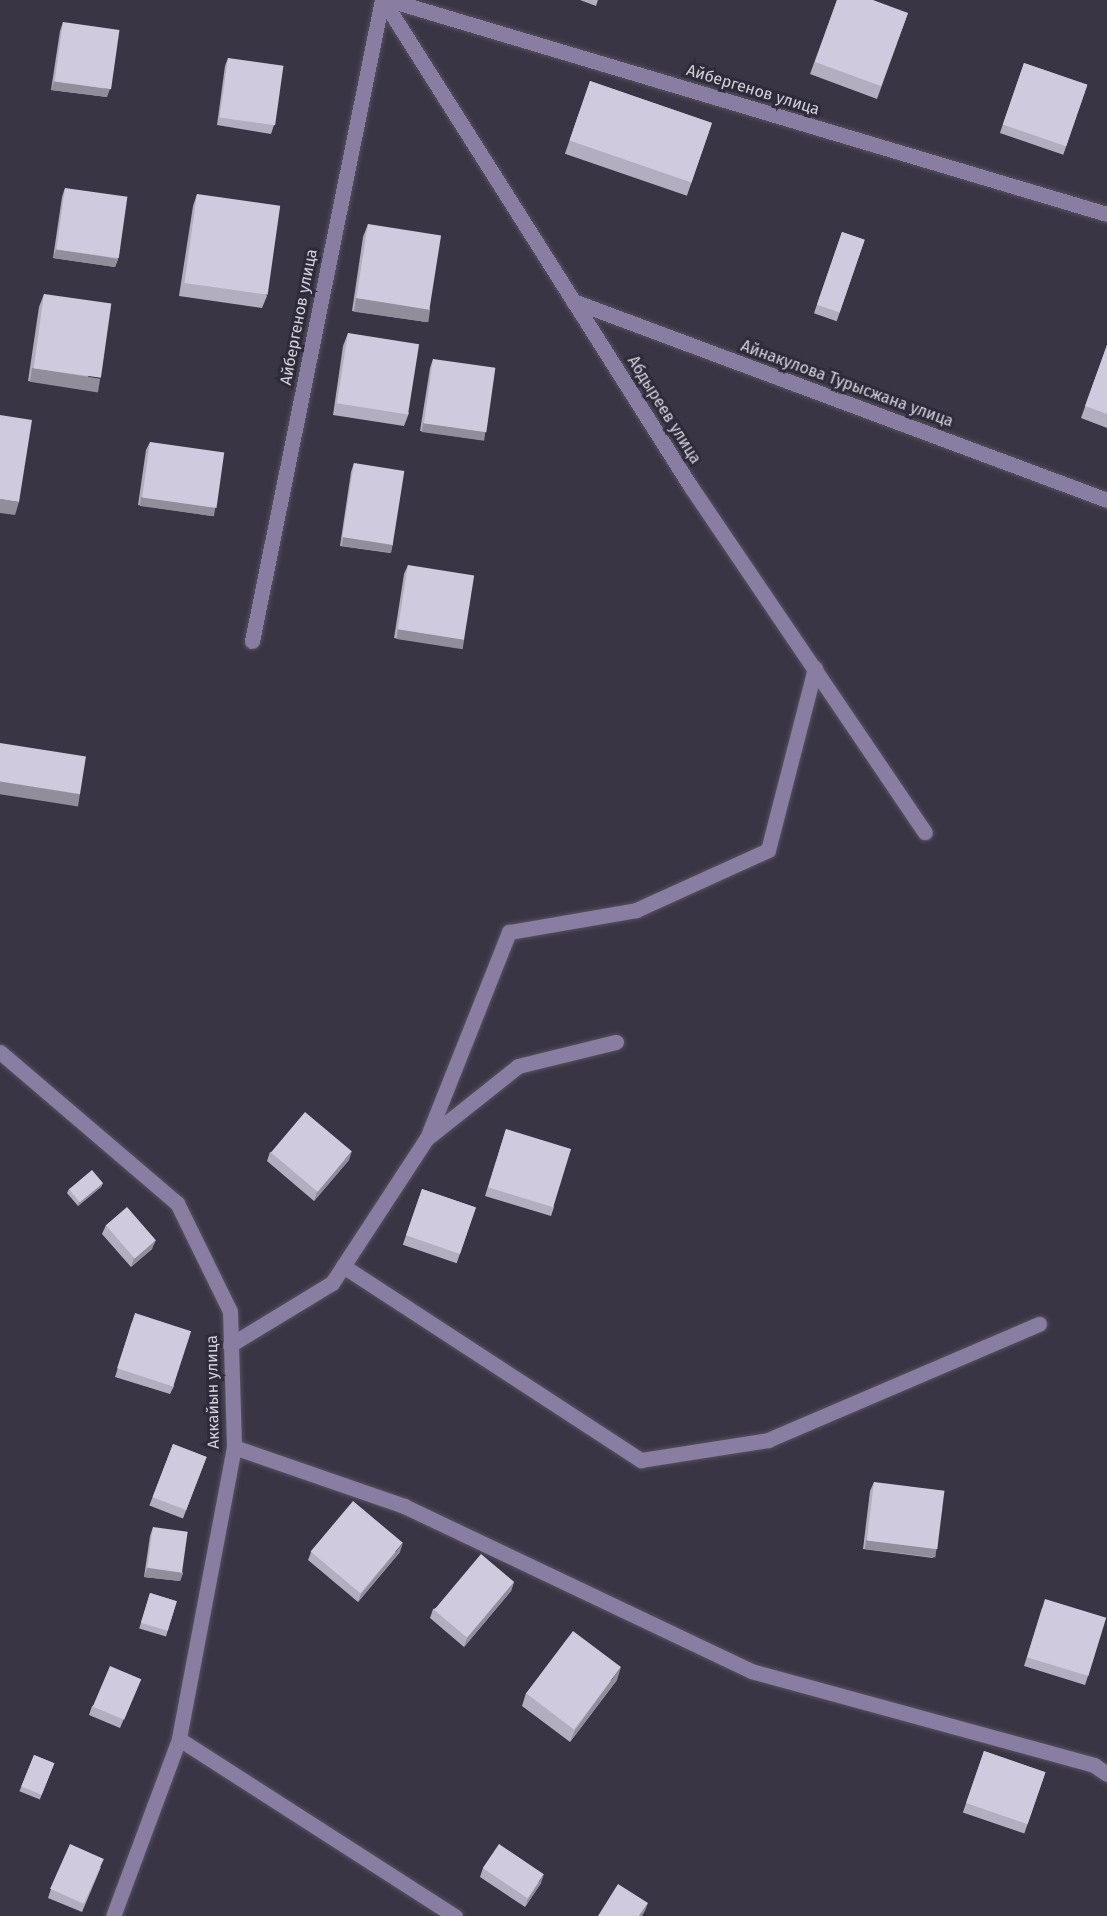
<!DOCTYPE html>
<html>
<head>
<meta charset="utf-8">
<style>
	body { margin:0 }
	#map { position:relative; width:1107px; height:1916px; overflow:hidden; background:#3a3544; font-family:"Fira Sans",sans-serif }
	div>[style] { position:absolute }
	.roads { filter:drop-shadow(0 0 2px #56515f) drop-shadow(0 0 2px #56515f) }
	.minor>* { height:15px; margin:-7.5px; padding:0 7.5px; transform-origin:7.5px; border-radius:7.5px; background:#897da2 }
	.wall>* { inset:0; background:#b3aebf; transform-origin:0 0 }
	.shaded-wall>* { inset:0; background:#928d9b; transform-origin:0 0 }
	.building>* { inset:0; background:#d0cade; transform-origin:0 0 }
	span { translate:-50% -50%; white-space:nowrap; text-align:center; line-height:1.15; -webkit-text-stroke:6px #2f2b3a; paint-order:stroke }
	.street-label { font-size:16px; color:#d3d1da }
</style>
</head>
<body>
<div id="map">
	<div class="roads">
		<div class="minor">
			<i style="left:383px;top:0;width:576px;rotate:57.69deg"></i>
			<i style="left:691px;top:487px;width:417px;rotate:55.9deg"></i>
			<i style="left:389px;top:0;width:749px;rotate:16.6deg"></i>
			<i style="left:573px;top:301px;width:570px;rotate:20.44deg"></i>
			<i style="left:252px;top:641px;width:654px;rotate:-78.54deg"></i>
			<i style="left:0;top:1052px;width:233px;rotate:40.5deg"></i>
			<i style="left:177px;top:1203px;width:120px;rotate:63.9deg"></i>
			<i style="left:230px;top:1311px;width:136px;rotate:88.3deg"></i>
			<i style="left:234px;top:1447px;width:297px;rotate:100.7deg"></i>
			<i style="left:179px;top:1739px;width:189px;rotate:110.4deg"></i>
			<i style="left:430px;top:1136px;width:112px;rotate:-38.5deg"></i>
			<i style="left:518px;top:1066px;width:101px;rotate:-13.8deg"></i>
			<i style="left:343px;top:1266px;width:356px;rotate:33.1deg"></i>
			<i style="left:641px;top:1460px;width:129px;rotate:-8.9deg"></i>
			<i style="left:768px;top:1440px;width:295px;rotate:-23.2deg"></i>
			<i style="left:230px;top:1345px;width:119px;rotate:-31.3deg"></i>
			<i style="left:332px;top:1283px;width:173px;rotate:-56.8deg"></i>
			<i style="left:427px;top:1138px;width:222px;rotate:-68.3deg"></i>
			<i style="left:509px;top:932px;width:129px;rotate:-9.8deg"></i>
			<i style="left:636px;top:910px;width:145px;rotate:-24.4deg"></i>
			<i style="left:768px;top:850px;width:188px;rotate:-75.5deg"></i>
			<i style="left:234px;top:1447px;width:180px;rotate:19.1deg"></i>
			<i style="left:404px;top:1506px;width:384px;rotate:25.4deg"></i>
			<i style="left:751px;top:1671px;width:356px;rotate:15.3deg"></i>
			<i style="left:1094px;top:1765px;width:16px;rotate:35deg"></i>
			<i style="left:179px;top:1739px;width:328px;rotate:32.7deg"></i>
		</div>
	</div>
	<div class="wall">
		<i style="clip-path:polygon(580px 0,598px 0,596px 6px)"></i>
		<i style="clip-path:polygon(837px 0,908px 13px,877px 99px,810px 74px)"></i>
		<i style="clip-path:polygon(63px 22px,107px 97px,51px 90px,60px 31px)"></i>
		<i style="clip-path:polygon(228px 58px,274px 125px,271px 134px,217px 125px,225px 66px)"></i>
		<i style="left:1024px;top:63px;width:67px;height:74px;rotate:19deg"></i>
		<i style="left:590px;top:81px;width:129px;height:77px;rotate:19deg"></i>
		<i style="clip-path:polygon(65px 188px,118px 259px,115px 267px,53px 258px,62px 197px)"></i>
		<i style="clip-path:polygon(197px 194px,267px 296px,262px 308px,179px 296px,193px 206px)"></i>
		<i style="clip-path:polygon(368px 224px,430px 309px,426px 322px,352px 311px,363px 237px)"></i>
		<i style="left:842px;top:232px;width:24px;height:86px;rotate:19deg"></i>
		<i style="clip-path:polygon(44px 294px,96px 391px,28px 381px,39px 307px)"></i>
		<i style="clip-path:polygon(348px 333px,409px 413px,404px 426px,333px 415px,343px 346px)"></i>
		<i style="clip-path:polygon(1107px 345px,1107px 428px,1081px 418px)"></i>
		<i style="clip-path:polygon(433px 359px,485px 432px,482px 440px,420px 431px,430px 368px)"></i>
		<i style="clip-path:polygon(150px 442px,215px 508px,212px 516px,138px 505px,146px 450px)"></i>
		<i style="clip-path:polygon(354px 463px,393px 544px,390px 553px,340px 546px,351px 472px)"></i>
		<i style="clip-path:polygon(408px 565px,464px 639px,461px 648px,394px 638px,404px 574px)"></i>
		<i style="clip-path:polygon(506px 1129px,554px 1207px,551px 1216px,485px 1196px)"></i>
		<i style="clip-path:polygon(270px 1152px,349px 1160px,314px 1201px,267px 1161px)"></i>
		<i style="clip-path:polygon(103px 1183px,101px 1187px,78px 1206px,67px 1193px,69px 1189px)"></i>
		<i style="left:422px;top:1189px;width:57px;height:59px;rotate:19deg"></i>
		<i style="clip-path:polygon(106px 1225px,152px 1249px,131px 1267px,102px 1234px)"></i>
		<i style="clip-path:polygon(132px 1322px,174px 1386px,170px 1394px,115px 1377px)"></i>
		<i style="left:173px;top:1444px;width:36px;height:66px;rotate:21deg"></i>
		<i style="clip-path:polygon(874px 1482px,936px 1549px,933px 1558px,863px 1549px,870px 1491px)"></i>
		<i style="clip-path:polygon(153px 1527px,183px 1573px,180px 1581px,144px 1577px,150px 1536px)"></i>
		<i style="clip-path:polygon(311px 1552px,400px 1552px,358px 1602px,308px 1560px)"></i>
		<i style="clip-path:polygon(514px 1582px,511px 1591px,464px 1647px,430px 1618px,433px 1609px)"></i>
		<i style="left:150px;top:1593px;width:28px;height:37px;rotate:17deg"></i>
		<i style="clip-path:polygon(1042px 1608px,1088px 1676px,1085px 1685px,1024px 1666px)"></i>
		<i style="clip-path:polygon(617px 1680px,570px 1742px,522px 1706px,526px 1693px)"></i>
		<i style="clip-path:polygon(137px 1688px,120px 1728px,89px 1715px,92px 1706px)"></i>
		<i style="left:984px;top:1751px;width:65px;height:65px;rotate:19deg"></i>
		<i style="left:34px;top:1755px;width:22px;height:39px;rotate:22deg"></i>
		<i style="clip-path:polygon(101px 1867px,82px 1912px,48px 1898px,51px 1889px)"></i>
		<i style="clip-path:polygon(483px 1868px,541px 1883px,525px 1907px,480px 1877px)"></i>
	</div>
	<div class="shaded-wall">
		<i style="clip-path:polygon(54px 81px,110px 89px,107px 97px,51px 90px)"></i>
		<i style="clip-path:polygon(56px 249px,118px 259px,115px 267px,53px 258px)"></i>
		<i style="left:356px;top:298px;width:75px;height:14px;rotate:8deg"></i>
		<i style="left:32px;top:368px;width:69px;height:14px;rotate:9deg"></i>
		<i style="left:423px;top:423px;width:63px;height:9px;rotate:8deg"></i>
		<i style="left:141px;top:497px;width:75px;height:9px;rotate:8deg"></i>
		<i style="clip-path:polygon(0 499px,19px 502px,15px 515px,0 513px)"></i>
		<i style="left:343px;top:537px;width:50px;height:9px;rotate:8deg"></i>
		<i style="left:398px;top:629px;width:67px;height:10px;rotate:9deg"></i>
		<i style="left:0;top:781px;width:81px;height:13px;rotate:9deg"></i>
		<i style="clip-path:polygon(352px 1151px,349px 1160px,314px 1201px,317px 1192px)"></i>
		<i style="clip-path:polygon(103px 1183px,101px 1187px,78px 1206px,79px 1202px)"></i>
		<i style="clip-path:polygon(156px 1240px,152px 1249px,131px 1267px,134px 1258px)"></i>
		<i style="left:866px;top:1540px;width:71px;height:9px;rotate:7deg"></i>
		<i style="clip-path:polygon(403px 1543px,400px 1552px,358px 1602px,361px 1594px)"></i>
		<i style="clip-path:polygon(147px 1568px,183px 1573px,180px 1581px,144px 1577px)"></i>
		<i style="clip-path:polygon(514px 1582px,511px 1591px,464px 1647px,467px 1638px)"></i>
		<i style="clip-path:polygon(621px 1667px,617px 1680px,570px 1742px,575px 1730px)"></i>
		<i style="clip-path:polygon(544px 1874px,541px 1883px,525px 1907px,528px 1899px)"></i>
		<i style="clip-path:polygon(648px 1903px,645px 1911px,642px 1916px,639px 1916px)"></i>
	</div>
	<div class="building">
		<i style="clip-path:polygon(837px 0,873px 0,908px 13px,881px 86px,815px 62px)"></i>
		<i style="left:63px;top:22px;width:57px;height:60px;rotate:8deg"></i>
		<i style="left:228px;top:58px;width:56px;height:60px;rotate:8deg"></i>
		<i style="left:1024px;top:63px;width:67px;height:65px;rotate:19deg"></i>
		<i style="left:590px;top:81px;width:129px;height:63px;rotate:19deg"></i>
		<i style="left:65px;top:188px;width:63px;height:62px;rotate:8deg"></i>
		<i style="left:197px;top:194px;width:84px;height:90px;rotate:8deg"></i>
		<i style="left:368px;top:224px;width:74px;height:75px;rotate:9deg"></i>
		<i style="left:842px;top:232px;width:24px;height:77px;rotate:19deg"></i>
		<i style="left:44px;top:294px;width:68px;height:75px;rotate:8deg"></i>
		<i style="left:348px;top:333px;width:72px;height:71px;rotate:9deg"></i>
		<i style="clip-path:polygon(1107px 345px,1107px 414px,1085px 406px)"></i>
		<i style="left:433px;top:359px;width:63px;height:65px;rotate:8deg"></i>
		<i style="clip-path:polygon(0 415px,32px 420px,19px 502px,0 499px)"></i>
		<i style="left:150px;top:442px;width:75px;height:56px;rotate:8deg"></i>
		<i style="left:354px;top:463px;width:51px;height:75px;rotate:9deg"></i>
		<i style="left:408px;top:565px;width:67px;height:65px;rotate:9deg"></i>
		<i style="left:0;top:743px;width:87px;height:38px;rotate:9deg"></i>
		<i style="left:305px;top:1112px;width:61px;height:53px;rotate:40deg"></i>
		<i style="left:506px;top:1129px;width:68px;height:61px;rotate:17deg"></i>
		<i style="left:92px;top:1170px;width:17px;height:30px;rotate:50deg"></i>
		<i style="left:422px;top:1189px;width:57px;height:49px;rotate:19deg"></i>
		<i style="left:127px;top:1207px;width:44px;height:28px;rotate:49deg"></i>
		<i style="left:135px;top:1313px;width:59px;height:58px;rotate:18deg"></i>
		<i style="left:173px;top:1444px;width:36px;height:57px;rotate:21deg"></i>
		<i style="left:874px;top:1482px;width:71px;height:59px;rotate:7deg"></i>
		<i style="left:353px;top:1501px;width:65px;height:66px;rotate:40deg"></i>
		<i style="left:153px;top:1527px;width:35px;height:41px;rotate:8deg"></i>
		<i style="left:481px;top:1554px;width:43px;height:73px;rotate:40deg"></i>
		<i style="left:150px;top:1593px;width:28px;height:31px;rotate:17deg"></i>
		<i style="left:1045px;top:1599px;width:64px;height:61px;rotate:17deg"></i>
		<i style="left:573px;top:1631px;width:60px;height:78px;rotate:37deg"></i>
		<i style="left:110px;top:1666px;width:34px;height:44px;rotate:23deg"></i>
		<i style="left:984px;top:1751px;width:65px;height:55px;rotate:19deg"></i>
		<i style="left:34px;top:1755px;width:22px;height:34px;rotate:22deg"></i>
		<i style="left:70px;top:1844px;width:37px;height:49px;rotate:24deg"></i>
		<i style="left:499px;top:1844px;width:54px;height:29px;rotate:34deg"></i>
		<i style="clip-path:polygon(618px 1884px,648px 1903px,639px 1916px,598px 1916px)"></i>
	</div>
	<div class="street-label">
		<span style="left:753px;top:90px;rotate:17deg">Айбергенов улица</span>
		<span style="left:299px;top:317px;rotate:-79deg">Айбергенов улица</span>
		<span style="left:847px;top:384px;rotate:20deg">Айнакулова Турысжана улица</span>
		<span style="left:664px;top:410px;rotate:58deg">Абдыреев улица</span>
		<span style="left:213px;top:1392px;rotate:-91deg">Аккайын улица</span>
	</div>
</div>
</body>
</html>
